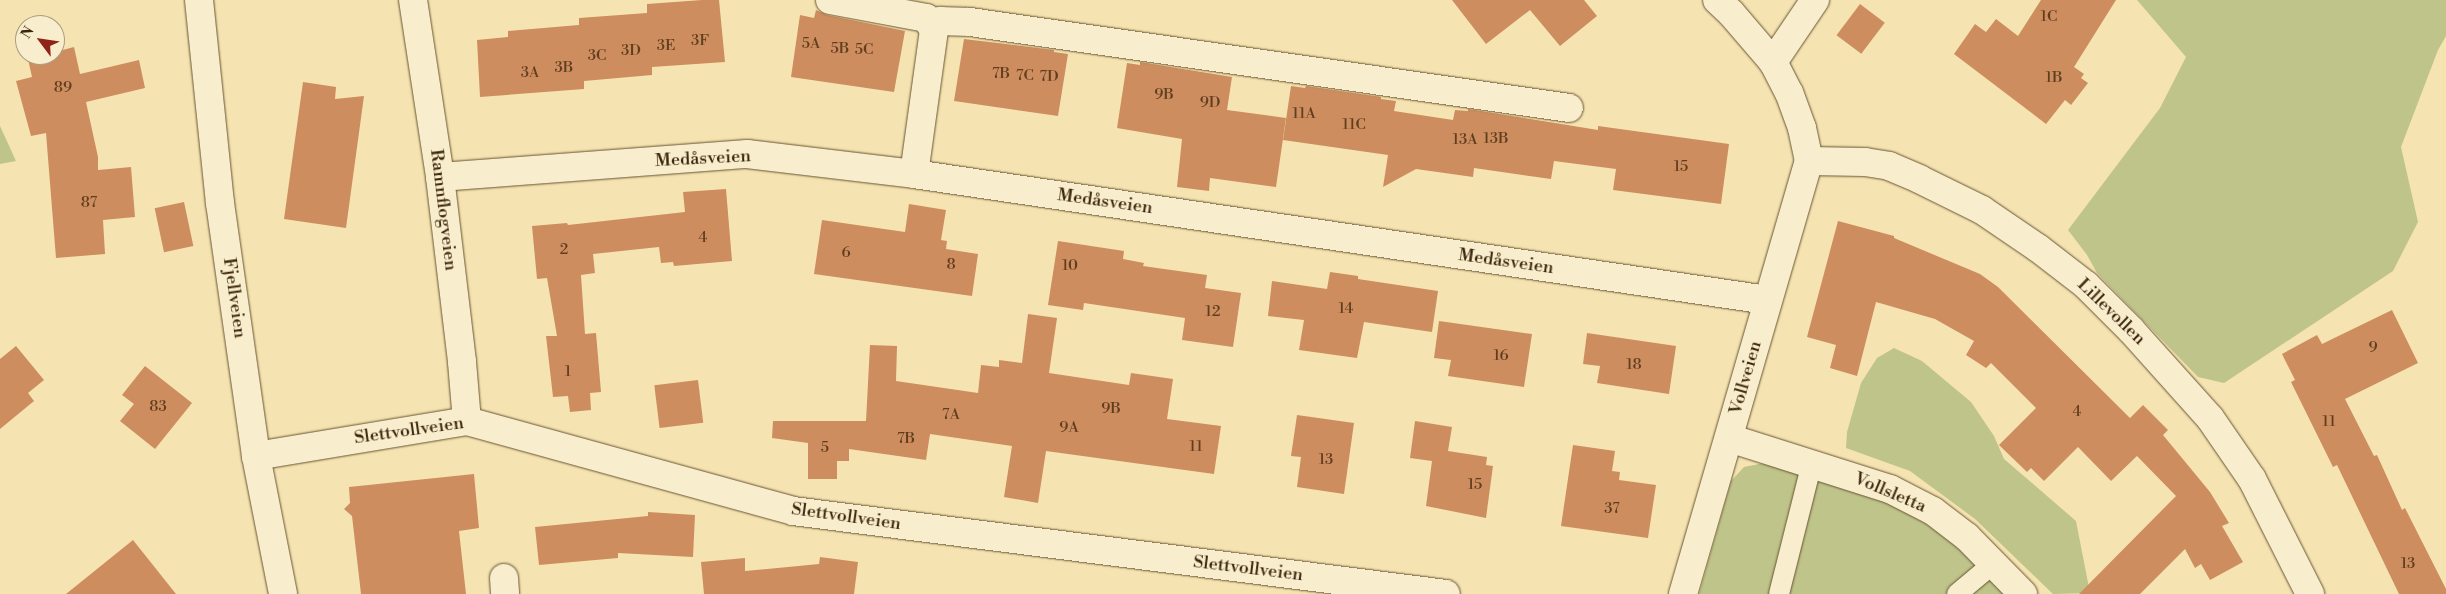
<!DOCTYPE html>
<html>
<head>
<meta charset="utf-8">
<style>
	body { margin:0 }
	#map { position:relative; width:2446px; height:594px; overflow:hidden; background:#f5e4b1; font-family:"Libre Bodoni",serif }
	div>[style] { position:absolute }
	.green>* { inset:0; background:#bec48a }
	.building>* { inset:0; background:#ce8d5e; transform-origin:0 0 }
	.roads { filter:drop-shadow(0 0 1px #695434) drop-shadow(0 0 1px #695434) }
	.lane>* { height:20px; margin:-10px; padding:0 10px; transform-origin:10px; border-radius:10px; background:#f8edcc }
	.street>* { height:28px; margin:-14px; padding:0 14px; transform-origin:14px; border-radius:14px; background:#f8edcc }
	span { translate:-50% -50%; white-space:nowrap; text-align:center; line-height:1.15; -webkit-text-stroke:5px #f8edcc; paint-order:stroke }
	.number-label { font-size:15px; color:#5f3e20 }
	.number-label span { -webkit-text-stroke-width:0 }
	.street-label { font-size:18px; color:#3a240b }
	.north { position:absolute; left:15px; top:15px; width:50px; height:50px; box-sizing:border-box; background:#f8edcc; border:1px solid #ac9d7f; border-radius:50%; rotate:301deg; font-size:14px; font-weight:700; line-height:20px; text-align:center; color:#3a240b }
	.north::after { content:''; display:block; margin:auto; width:18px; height:22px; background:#8f2418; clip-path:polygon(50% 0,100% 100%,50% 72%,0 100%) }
</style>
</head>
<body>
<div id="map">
	<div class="green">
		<i style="clip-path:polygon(2137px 0,2446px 0,2446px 36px,2438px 50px,2401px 147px,2418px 222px,2393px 271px,2224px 383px,2198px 377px,2097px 273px,2087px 255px,2068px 230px,2160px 108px,2186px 57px)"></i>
		<i style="clip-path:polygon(0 126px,16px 161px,0 164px)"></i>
		<i style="clip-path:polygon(1894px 348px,1922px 361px,1971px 402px,1994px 436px,2004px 459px,2076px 521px,2090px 593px,2053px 594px,1975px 519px,1910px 471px,1846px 448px,1847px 432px,1861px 383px,1877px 358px)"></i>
		<i style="clip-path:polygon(1764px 463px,1882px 498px,1957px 542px,2007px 594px,1699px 594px,1731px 481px,1744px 467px)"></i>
	</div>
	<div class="building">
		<i style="clip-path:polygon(702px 0,719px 0,725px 62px,652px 67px,652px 75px,584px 81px,584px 89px,480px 97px,477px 40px,508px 37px,508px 31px,579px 25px,579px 18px,647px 13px,647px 4px)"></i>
		<i style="clip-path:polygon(1452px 0,1584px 0,1597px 16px,1560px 46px,1530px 10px,1486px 44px)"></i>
		<i style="clip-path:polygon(2041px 0,2116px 0,2074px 67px,2084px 74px,2081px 78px,2088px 83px,2071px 105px,2065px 100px,2046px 124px,1954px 54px,1975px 24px,1986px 32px,1996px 19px,2018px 36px)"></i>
		<i style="left:1860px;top:4px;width:31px;height:39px;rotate:37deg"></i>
		<i style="clip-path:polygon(816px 10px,827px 15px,905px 31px,894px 92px,791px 77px,800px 15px,814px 18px)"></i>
		<i style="clip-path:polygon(964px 39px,1054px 50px,1054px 52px,1068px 54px,1058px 116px,954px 101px)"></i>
		<i style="clip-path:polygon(74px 47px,80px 74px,139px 60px,145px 88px,86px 102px,98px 157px,98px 170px,131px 167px,135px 217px,103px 220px,105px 254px,56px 258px,46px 133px,31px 136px,16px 81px,32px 77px,28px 59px,55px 55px,55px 52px)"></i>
		<i style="clip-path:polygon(1140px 62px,1232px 77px,1227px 110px,1286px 118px,1276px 187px,1210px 178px,1209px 191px,1177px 187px,1182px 139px,1117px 128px,1127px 63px,1140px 65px)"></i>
		<i style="clip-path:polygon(303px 82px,336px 87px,335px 99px,364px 96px,346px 228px,284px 219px)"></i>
		<i style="clip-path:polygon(1291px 86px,1305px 88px,1306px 86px,1381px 97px,1381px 99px,1396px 101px,1394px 111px,1453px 120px,1455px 110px,1468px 111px,1468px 109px,1598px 130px,1598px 126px,1729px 144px,1721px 204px,1613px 190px,1616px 169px,1554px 161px,1551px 179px,1474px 168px,1473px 177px,1416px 169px,1383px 187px,1388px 155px,1283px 140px)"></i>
		<i style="clip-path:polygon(726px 189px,732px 261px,674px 266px,673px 262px,661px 263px,659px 247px,593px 254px,595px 273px,581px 275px,585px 334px,596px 333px,601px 392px,590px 393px,591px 410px,570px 412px,568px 396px,553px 397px,546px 336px,557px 336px,547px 278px,537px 279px,532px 226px,567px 223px,568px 225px,685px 212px,683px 192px)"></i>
		<i style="left:184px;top:202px;width:45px;height:30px;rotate:78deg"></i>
		<i style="clip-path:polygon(909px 204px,946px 210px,941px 240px,947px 241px,946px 249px,978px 254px,972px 296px,814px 274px,822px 220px,905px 232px)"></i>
		<i style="clip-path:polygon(1838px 221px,1894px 236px,1894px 238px,1980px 274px,1998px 287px,2130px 418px,2143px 405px,2168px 430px,2163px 435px,2210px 492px,2229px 523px,2222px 526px,2243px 562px,2210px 580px,2201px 564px,2195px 568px,2185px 549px,2140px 594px,2079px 594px,2176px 496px,2137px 456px,2111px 481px,2078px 447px,2044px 481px,2031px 468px,2027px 472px,1999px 445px,2036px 408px,1991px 363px,1986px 368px,1966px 355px,1974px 341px,1935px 319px,1876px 302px,1857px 376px,1830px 368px,1836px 345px,1807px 337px)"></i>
		<i style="clip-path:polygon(1058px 241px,1124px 251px,1123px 259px,1144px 263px,1143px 266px,1207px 275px,1205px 288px,1241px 293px,1233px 347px,1182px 340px,1185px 318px,1084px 303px,1083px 310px,1048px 305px)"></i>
		<i style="clip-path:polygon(1330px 272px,1358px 276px,1358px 279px,1438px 291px,1432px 332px,1364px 322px,1357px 358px,1299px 350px,1304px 320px,1268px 316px,1272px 281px,1327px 289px)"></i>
		<i style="clip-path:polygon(2392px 310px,2418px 363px,2345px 399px,2374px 456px,2377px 455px,2402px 510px,2405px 508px,2446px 589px,2446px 594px,2399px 594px,2337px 465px,2333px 467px,2291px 382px,2295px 380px,2282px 354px,2317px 335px,2322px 344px)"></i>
		<i style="clip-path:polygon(1028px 314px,1057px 318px,1049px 373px,1129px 385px,1131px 373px,1173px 379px,1167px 419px,1221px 426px,1214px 474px,1046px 451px,1038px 503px,1004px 497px,1012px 446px,930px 434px,926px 460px,849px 449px,849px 461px,837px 461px,837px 479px,808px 479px,808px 443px,772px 438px,773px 421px,866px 421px,870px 345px,897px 346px,896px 381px,978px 393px,981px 365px,999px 367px,999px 360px,1022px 363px)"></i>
		<i style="clip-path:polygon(1439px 321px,1532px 334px,1524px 387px,1448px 376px,1451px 360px,1434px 358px)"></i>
		<i style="clip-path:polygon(1587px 333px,1676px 346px,1669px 394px,1597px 383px,1600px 366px,1583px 364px)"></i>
		<i style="clip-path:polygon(16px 346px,44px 380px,28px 393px,34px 401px,0 429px,0 359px)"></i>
		<i style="clip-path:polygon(145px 366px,192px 403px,155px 449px,120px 421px,134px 404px,122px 395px)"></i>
		<i style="left:698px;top:380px;width:43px;height:44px;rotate:83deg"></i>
		<i style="clip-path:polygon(1297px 415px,1354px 423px,1344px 494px,1297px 487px,1301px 457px,1291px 456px)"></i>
		<i style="clip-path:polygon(1415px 421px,1452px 427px,1448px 451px,1487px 457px,1486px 465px,1493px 466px,1486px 518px,1426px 506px,1432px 461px,1410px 458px)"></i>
		<i style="clip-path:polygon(1573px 445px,1615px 451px,1612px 471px,1620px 472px,1619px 480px,1656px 485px,1648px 538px,1561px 526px)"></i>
		<i style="clip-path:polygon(474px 474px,479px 528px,459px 531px,466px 594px,361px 594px,352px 516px,344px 509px,350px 503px,349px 487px)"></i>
		<i style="clip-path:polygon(648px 512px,695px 515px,693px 557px,618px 553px,618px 558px,539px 565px,535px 527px,648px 516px)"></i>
		<i style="clip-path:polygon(133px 540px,176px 594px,66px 594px)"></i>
		<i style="clip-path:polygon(820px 557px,858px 562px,854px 594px,704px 594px,701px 562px,745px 558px,745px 571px,819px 564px)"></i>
	</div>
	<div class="roads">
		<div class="lane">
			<i style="left:1779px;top:594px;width:135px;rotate:-75.9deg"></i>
			<i style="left:1957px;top:594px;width:48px;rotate:-40deg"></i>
		</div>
		<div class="street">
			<i style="left:199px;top:0;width:204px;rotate:84.1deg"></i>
			<i style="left:220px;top:203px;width:256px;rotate:81.9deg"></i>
			<i style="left:256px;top:456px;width:141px;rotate:78.9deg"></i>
			<i style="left:413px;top:0;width:179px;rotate:81.3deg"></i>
			<i style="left:440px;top:177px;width:186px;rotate:83.2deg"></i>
			<i style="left:462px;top:362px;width:59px;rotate:85.2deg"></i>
			<i style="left:830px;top:0;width:98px;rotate:10.6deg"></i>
			<i style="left:926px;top:18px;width:14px;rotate:56deg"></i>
			<i style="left:934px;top:30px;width:145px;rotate:97.9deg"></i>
			<i style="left:934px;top:30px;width:11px;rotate:-56deg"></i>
			<i style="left:940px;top:21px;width:30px;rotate:2deg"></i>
			<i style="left:970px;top:22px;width:605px;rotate:8.17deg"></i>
			<i style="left:1773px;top:62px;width:75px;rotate:-55.9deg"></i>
			<i style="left:1809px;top:161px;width:56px;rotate:1deg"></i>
			<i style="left:1865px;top:162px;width:24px;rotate:9deg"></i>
			<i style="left:1889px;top:166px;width:33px;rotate:23deg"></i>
			<i style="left:1919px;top:179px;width:70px;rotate:26.2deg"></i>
			<i style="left:1982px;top:210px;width:68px;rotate:34.2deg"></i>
			<i style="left:2038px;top:248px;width:61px;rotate:37.6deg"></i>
			<i style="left:2086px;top:285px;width:64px;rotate:45deg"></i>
			<i style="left:2131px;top:330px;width:118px;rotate:48.1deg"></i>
			<i style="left:2210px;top:418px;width:74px;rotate:55.5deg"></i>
			<i style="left:2252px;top:479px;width:129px;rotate:63.2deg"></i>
			<i style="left:440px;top:177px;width:308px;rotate:-4.3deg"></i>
			<i style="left:747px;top:154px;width:168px;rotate:6.8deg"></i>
			<i style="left:914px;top:174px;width:862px;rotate:8.4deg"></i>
			<i style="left:1729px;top:438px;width:169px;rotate:17.6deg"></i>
			<i style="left:1890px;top:489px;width:48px;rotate:27.1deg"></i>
			<i style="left:1933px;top:511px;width:43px;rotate:37.4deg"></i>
			<i style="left:1967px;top:537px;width:80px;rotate:45.5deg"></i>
			<i style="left:256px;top:456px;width:214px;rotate:-9.4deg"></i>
			<i style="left:467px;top:421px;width:338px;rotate:15.4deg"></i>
			<i style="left:793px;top:511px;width:658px;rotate:7.24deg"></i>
			<i style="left:504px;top:578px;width:16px;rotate:86deg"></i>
			<i style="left:1683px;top:594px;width:451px;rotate:-73.8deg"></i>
			<i style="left:1809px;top:161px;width:34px;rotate:-102deg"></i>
			<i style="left:1802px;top:128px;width:37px;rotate:-110deg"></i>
			<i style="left:1789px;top:93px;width:35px;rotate:-117deg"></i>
			<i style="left:1773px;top:62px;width:65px;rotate:-130.6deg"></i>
			<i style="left:1731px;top:13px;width:19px;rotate:-137deg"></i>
		</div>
	</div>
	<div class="number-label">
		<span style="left:2049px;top:17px">1C</span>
		<span style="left:700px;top:41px">3F</span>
		<span style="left:811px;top:44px">5A</span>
		<span style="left:666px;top:46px">3E</span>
		<span style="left:840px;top:49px">5B</span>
		<span style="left:864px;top:50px">5C</span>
		<span style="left:631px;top:51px">3D</span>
		<span style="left:597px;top:56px">3C</span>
		<span style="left:564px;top:68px">3B</span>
		<span style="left:530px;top:73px">3A</span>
		<span style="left:1001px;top:74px">7B</span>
		<span style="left:1025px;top:76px">7C</span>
		<span style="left:1049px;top:77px">7D</span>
		<span style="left:2054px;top:78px">1B</span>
		<span style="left:63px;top:88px">89</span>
		<span style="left:1164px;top:95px">9B</span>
		<span style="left:1210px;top:103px">9D</span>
		<span style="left:1304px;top:114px">11A</span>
		<span style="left:1354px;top:125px">11C</span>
		<span style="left:1496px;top:139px">13B</span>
		<span style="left:1465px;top:140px">13A</span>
		<span style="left:1681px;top:167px">15</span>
		<span style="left:89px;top:203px">87</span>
		<span style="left:703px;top:238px">4</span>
		<span style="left:564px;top:250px">2</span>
		<span style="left:846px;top:253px">6</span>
		<span style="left:951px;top:265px">8</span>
		<span style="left:1070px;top:266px">10</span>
		<span style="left:1346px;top:309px">14</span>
		<span style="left:1213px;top:312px">12</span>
		<span style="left:2373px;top:348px">9</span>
		<span style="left:1501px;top:356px">16</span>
		<span style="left:1634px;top:365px">18</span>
		<span style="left:568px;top:372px">1</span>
		<span style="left:158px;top:407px">83</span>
		<span style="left:1111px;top:409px">9B</span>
		<span style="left:2077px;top:412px">4</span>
		<span style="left:951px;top:415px">7A</span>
		<span style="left:2329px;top:422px">11</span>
		<span style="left:1069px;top:428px">9A</span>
		<span style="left:906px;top:439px">7B</span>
		<span style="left:1196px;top:447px">11</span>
		<span style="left:825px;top:448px">5</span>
		<span style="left:1326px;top:460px">13</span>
		<span style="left:1475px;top:485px">15</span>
		<span style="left:1612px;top:509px">37</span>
		<span style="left:2408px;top:564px">13</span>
	</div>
	<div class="street-label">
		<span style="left:703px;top:159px;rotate:-3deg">Medåsveien</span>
		<span style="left:1105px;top:202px;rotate:8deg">Medåsveien</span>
		<span style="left:443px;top:210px;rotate:83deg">Ramnflogveien</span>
		<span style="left:1506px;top:262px;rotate:8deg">Medåsveien</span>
		<span style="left:234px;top:298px;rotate:82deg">Fjellveien</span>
		<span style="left:2111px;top:312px;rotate:44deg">Lillevollen</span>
		<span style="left:1746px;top:378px;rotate:-74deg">Vollveien</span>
		<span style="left:409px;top:431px;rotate:-8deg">Slettvollveien</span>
		<span style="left:1890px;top:493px;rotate:23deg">Vollsletta</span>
		<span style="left:846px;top:517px;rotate:8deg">Slettvollveien</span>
		<span style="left:1248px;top:569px;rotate:7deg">Slettvollveien</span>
	</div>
	<div class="north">N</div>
</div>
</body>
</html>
